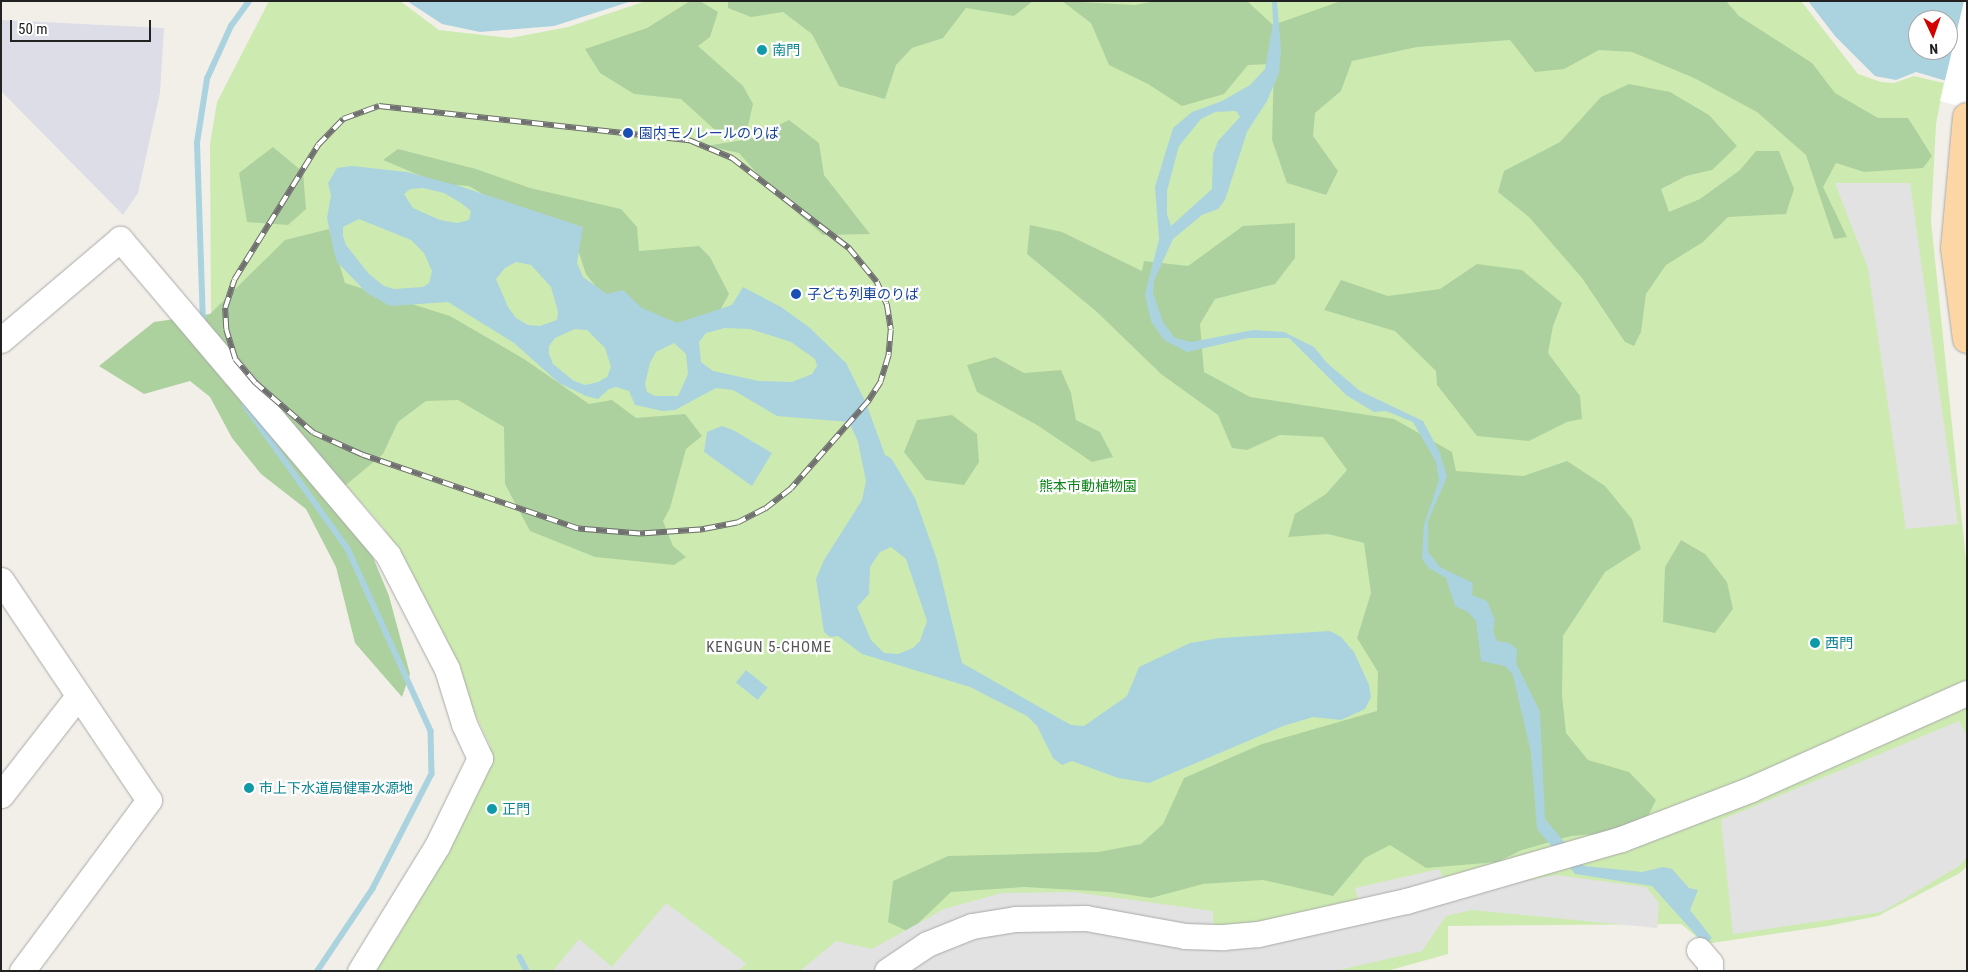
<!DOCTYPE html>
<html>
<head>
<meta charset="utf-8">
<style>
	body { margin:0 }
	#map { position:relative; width:1968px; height:972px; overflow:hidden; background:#f2efe9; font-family:"Roboto Condensed","Noto Sans JP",sans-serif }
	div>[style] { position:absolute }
	.grass>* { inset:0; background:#cdebb0 }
	.forest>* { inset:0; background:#add19e }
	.parking>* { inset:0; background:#e2e2e2 }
	.plaza>* { inset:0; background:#dddde8 }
	.water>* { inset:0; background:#aad3df; transform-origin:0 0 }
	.pier>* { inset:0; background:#fff }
	.stream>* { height:5.5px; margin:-2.75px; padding:0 2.75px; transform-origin:2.75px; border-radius:2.75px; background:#aad3df }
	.roads { filter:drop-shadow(0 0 1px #a9a9a9) drop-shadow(0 0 1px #a9a9a9) }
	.minor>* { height:25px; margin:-12.5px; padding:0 12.5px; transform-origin:12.5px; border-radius:12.5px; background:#fff }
	.major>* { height:28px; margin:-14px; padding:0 14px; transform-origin:14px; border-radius:14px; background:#fcd6a4 }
	.rail>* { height:5.5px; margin-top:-2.75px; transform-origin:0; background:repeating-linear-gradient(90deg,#fff 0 11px,#707070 0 22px); box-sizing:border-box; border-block:1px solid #707070 }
	.dots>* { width:14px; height:14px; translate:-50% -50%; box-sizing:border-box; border:2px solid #fff; border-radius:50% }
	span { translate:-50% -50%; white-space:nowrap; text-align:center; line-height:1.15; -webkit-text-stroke:4.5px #fff; paint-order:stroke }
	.culture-label { font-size:14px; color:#0d838f }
	.left { translate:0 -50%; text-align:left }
	.transit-label { font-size:14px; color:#164399 }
	.park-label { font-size:14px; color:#0c8416 }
	.neighbourhood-label { font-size:15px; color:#555; letter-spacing:1px }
	.frame { position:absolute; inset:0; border:2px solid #222; pointer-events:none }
	.north { position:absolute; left:1908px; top:10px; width:50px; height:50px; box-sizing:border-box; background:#fff; border:1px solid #a7a7a7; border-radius:50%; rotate:177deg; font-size:14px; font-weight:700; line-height:20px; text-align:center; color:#222 }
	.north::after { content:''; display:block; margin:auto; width:18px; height:22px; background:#d40000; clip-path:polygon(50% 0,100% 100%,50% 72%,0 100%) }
	.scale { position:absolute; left:10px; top:20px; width:141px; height:22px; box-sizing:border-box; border:2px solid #222; border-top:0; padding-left:6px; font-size:15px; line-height:18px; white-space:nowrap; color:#222; -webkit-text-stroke:4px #fff; paint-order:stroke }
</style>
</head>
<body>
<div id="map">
	<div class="grass">
		<i style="clip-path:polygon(269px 1px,400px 1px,439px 30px,510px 38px,568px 27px,646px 1px,1801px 1px,1858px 74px,1881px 82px,1894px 83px,1914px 76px,1944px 83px,1936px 124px,1931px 221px,1967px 570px,1967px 866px,1960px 873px,1878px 916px,1828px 926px,1705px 944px,1681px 924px,1448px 926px,1448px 954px,1387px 971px,375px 971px,403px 928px,489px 765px,490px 746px,402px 555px,382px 526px,298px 431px,225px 353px,211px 311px,210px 144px,217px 102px)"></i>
	</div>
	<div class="forest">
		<i style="clip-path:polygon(690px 1px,700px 1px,718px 12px,710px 37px,698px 46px,743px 86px,753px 104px,747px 130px,715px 130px,681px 99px,634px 94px,600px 73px,585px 49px,647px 28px)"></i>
		<i style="clip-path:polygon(728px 1px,1033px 1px,1014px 16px,966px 8px,943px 38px,912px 48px,896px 65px,885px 99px,839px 86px,812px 34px,783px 12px,751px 17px,728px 8px)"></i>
		<i style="clip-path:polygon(1062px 1px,1135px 5px,1155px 1px,1247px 1px,1273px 25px,1341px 1px,1726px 1px,1739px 16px,1812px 63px,1835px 93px,1878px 118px,1908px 118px,1932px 156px,1923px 168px,1864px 172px,1836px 163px,1823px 187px,1847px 237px,1834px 239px,1806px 155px,1757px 112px,1694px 78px,1632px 52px,1599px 50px,1564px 69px,1535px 72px,1510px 40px,1417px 47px,1352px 61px,1341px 91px,1315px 113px,1313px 136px,1338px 171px,1326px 195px,1287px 183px,1272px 140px,1274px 64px,1248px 65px,1224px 94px,1182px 106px,1148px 84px,1109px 65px,1091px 23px)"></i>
		<i style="clip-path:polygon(1629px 84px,1670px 92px,1709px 115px,1737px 146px,1712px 170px,1686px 176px,1661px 189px,1669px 212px,1700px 199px,1740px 170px,1756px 151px,1779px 151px,1794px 189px,1786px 214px,1728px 217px,1703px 242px,1666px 265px,1646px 294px,1641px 332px,1634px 346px,1625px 342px,1582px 278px,1529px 217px,1498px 192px,1504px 171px,1560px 142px,1601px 97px)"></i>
		<i style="clip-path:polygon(789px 120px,819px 143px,824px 175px,870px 234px,823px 235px,775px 194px,739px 153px,706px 146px,749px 139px)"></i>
		<i style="clip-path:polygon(273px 147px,303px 172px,306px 209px,288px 225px,247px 222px,239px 173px)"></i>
		<i style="clip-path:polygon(398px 149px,476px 169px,530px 188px,621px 209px,637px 227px,639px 251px,699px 246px,710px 257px,729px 294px,718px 314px,681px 325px,611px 306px,586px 274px,574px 238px,505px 207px,469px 186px,440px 184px,383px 160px)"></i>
		<i style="clip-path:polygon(1295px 223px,1295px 258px,1275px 284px,1215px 299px,1200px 324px,1204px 372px,1250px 397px,1394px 419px,1452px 452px,1456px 471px,1523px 476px,1567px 461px,1605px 486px,1632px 519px,1641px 549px,1605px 572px,1563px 636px,1562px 695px,1566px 733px,1588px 760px,1629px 772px,1656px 800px,1641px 830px,1571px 836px,1522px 850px,1497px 862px,1426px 868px,1390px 845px,1365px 858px,1333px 896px,1263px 880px,1203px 884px,1151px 898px,1111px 892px,1024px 887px,951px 892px,909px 932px,888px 922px,893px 881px,948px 856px,1098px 852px,1141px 844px,1163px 824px,1184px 778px,1262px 744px,1377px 711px,1378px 672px,1357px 638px,1371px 593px,1364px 543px,1328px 534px,1288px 537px,1295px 514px,1326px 494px,1347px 470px,1323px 437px,1280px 435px,1247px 450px,1232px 448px,1218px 415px,1161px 374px,1097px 312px,1027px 254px,1030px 225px,1062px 232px,1142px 271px,1144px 261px,1188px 266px,1243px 226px)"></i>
		<i style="clip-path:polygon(329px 229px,345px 283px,450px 316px,524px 359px,589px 404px,612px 400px,636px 418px,685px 414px,702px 436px,686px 449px,670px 508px,663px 521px,673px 546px,686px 557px,674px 565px,595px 557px,530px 531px,505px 484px,504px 427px,458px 400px,426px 401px,398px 422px,383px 454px,340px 490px,356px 516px,389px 596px,410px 674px,402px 697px,355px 643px,336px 567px,306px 509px,261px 474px,232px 438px,210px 397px,190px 381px,144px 394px,99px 366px,154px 322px,210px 314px,285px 240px)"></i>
		<i style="clip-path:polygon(1477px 264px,1522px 270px,1562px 303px,1553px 326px,1548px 353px,1580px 396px,1582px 419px,1567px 422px,1529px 441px,1477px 436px,1437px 385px,1436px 371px,1395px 331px,1324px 310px,1341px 280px,1388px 296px,1440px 289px)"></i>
		<i style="clip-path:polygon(995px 357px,1024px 373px,1061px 370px,1071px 393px,1076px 420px,1100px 432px,1113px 457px,1092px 462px,1037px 425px,977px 392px,967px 365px)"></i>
		<i style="clip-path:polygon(952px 415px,977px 434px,979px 462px,964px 485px,926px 480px,904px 452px,917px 420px)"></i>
		<i style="clip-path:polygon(1681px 540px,1705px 554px,1727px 582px,1733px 609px,1715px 633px,1663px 622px,1665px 567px)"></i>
	</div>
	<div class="parking">
		<i style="clip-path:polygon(1835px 183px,1910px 183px,1958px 524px,1906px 529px,1868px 268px)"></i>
		<i style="clip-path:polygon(1959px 721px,1967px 736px,1967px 857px,1959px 866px,1882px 912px,1733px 934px,1721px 820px)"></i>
		<i style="clip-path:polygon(1439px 869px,1450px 896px,1556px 875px,1646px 887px,1659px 903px,1657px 928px,1472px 910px,1446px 916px,1422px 951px,1335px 971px,800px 971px,836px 941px,872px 949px,944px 909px,1002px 893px,1073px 892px,1213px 911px,1214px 943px,1362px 918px,1355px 888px)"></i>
		<i style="clip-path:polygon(666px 903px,746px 963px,739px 971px,553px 971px,579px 939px,612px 967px)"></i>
	</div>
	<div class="plaza">
		<i style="clip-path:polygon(1px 20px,164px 28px,160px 93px,138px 193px,123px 215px,1px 91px)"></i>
	</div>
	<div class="water">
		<i style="clip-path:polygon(407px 1px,632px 1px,554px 26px,480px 32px,442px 24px)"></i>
		<i style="clip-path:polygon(evenodd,1272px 1px,1277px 1px,1281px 50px,1279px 73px,1267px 101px,1247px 132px,1225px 200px,1218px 209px,1202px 215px,1173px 239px,1154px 281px,1153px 293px,1163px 322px,1175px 338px,1191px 342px,1253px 330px,1284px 332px,1314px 347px,1327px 363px,1360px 391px,1423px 421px,1440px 453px,1447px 477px,1428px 521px,1428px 552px,1440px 567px,1473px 583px,1472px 595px,1487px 601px,1495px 620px,1493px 632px,1497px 641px,1509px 643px,1517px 649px,1516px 663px,1540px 712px,1545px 819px,1584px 866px,1642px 872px,1663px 867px,1672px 869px,1689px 888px,1698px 890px,1690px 910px,1712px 938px,1705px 945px,1652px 886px,1575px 874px,1537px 829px,1531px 753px,1513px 675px,1505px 666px,1481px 661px,1476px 621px,1468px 612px,1455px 606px,1446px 578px,1429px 568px,1422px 559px,1424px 525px,1439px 480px,1436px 462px,1413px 422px,1386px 411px,1374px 412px,1346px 395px,1289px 338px,1248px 338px,1187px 352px,1164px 340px,1151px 321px,1145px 294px,1159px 239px,1155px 187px,1173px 128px,1192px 112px,1222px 101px,1250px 85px,1265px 69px,1273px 23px,1272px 1px,1236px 111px,1240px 117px,1218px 141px,1213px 154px,1212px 189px,1171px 226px,1167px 214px,1167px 191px,1179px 146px,1201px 119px,1215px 112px,1236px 111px)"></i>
		<i style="clip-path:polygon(evenodd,1808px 1px,1967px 1px,1967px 87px,1916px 72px,1896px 80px,1875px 76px,1835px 36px,1808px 1px,1918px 20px,1948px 20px,1948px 50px,1918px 50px,1918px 20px)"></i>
		<i style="clip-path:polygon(evenodd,352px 166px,407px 172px,459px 186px,583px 227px,577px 263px,583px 277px,607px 294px,623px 290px,642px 308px,677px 323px,732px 305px,743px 287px,781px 307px,810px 328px,846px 363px,866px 403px,885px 455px,891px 458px,915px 498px,937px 560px,962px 663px,1071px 725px,1084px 726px,1127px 696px,1139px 667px,1190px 643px,1220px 638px,1330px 631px,1341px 637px,1354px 652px,1369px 685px,1371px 697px,1365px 709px,1341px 720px,1313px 717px,1283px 726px,1149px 783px,1118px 778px,1072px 761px,1062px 765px,1053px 758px,1037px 726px,1027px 716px,970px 687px,862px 654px,838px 636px,830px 637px,824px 632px,816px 579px,824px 560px,862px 500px,866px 481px,858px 442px,849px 422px,777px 416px,733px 390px,716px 388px,675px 410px,663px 411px,635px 405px,629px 391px,616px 387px,609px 389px,598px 399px,586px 396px,559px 383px,514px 343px,448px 302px,390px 306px,367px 293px,337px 262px,334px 252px,327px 218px,331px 195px,328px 183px,337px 168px,352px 166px,423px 188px,444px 193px,461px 203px,471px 211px,469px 220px,457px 223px,440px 220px,413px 208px,404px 194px,410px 189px,423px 188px,352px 166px,359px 219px,411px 240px,424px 253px,432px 271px,429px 283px,423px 287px,394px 289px,384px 286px,369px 274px,346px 245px,343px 236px,343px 227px,359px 219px,352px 166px,516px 262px,531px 265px,551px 287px,558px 312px,557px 320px,540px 326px,528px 325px,516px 318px,508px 307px,496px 279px,505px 268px,516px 262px,352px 166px,725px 328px,750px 329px,791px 342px,815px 359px,817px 366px,812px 374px,792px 382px,759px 381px,713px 371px,701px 362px,699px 342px,706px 333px,725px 328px,352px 166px,575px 329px,587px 330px,605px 348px,611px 367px,607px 377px,598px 382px,585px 385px,574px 381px,553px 364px,549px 354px,549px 346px,555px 338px,575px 329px,352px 166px,674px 343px,686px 354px,688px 374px,678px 396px,655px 396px,647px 392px,645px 384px,650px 363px,656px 352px,674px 343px,352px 166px,891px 547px,906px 559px,927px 621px,920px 641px,913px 648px,898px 654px,884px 653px,871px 640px,857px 607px,869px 594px,870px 567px,880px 552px,891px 547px)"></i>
		<i style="clip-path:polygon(722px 426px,733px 430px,772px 453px,752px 486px,704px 452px,707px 432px)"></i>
		<i style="left:746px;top:670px;width:28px;height:16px;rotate:39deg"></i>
	</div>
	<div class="pier">
		<i style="clip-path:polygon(1964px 1px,1967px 1px,1967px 108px,1940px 101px)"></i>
	</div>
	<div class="stream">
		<i style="left:203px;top:324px;width:181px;rotate:-91.9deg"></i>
		<i style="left:197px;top:143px;width:65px;rotate:-81.1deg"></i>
		<i style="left:207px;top:79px;width:58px;rotate:-65.6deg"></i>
		<i style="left:231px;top:26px;width:31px;rotate:-54deg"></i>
		<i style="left:245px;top:405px;width:177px;rotate:54.4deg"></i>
		<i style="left:348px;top:549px;width:200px;rotate:65.5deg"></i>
		<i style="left:431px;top:731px;width:43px;rotate:88.7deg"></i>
		<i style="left:432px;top:774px;width:129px;rotate:117.2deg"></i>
		<i style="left:373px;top:889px;width:99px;rotate:123.9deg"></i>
		<i style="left:520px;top:957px;width:16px;rotate:63deg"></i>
	</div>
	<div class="roads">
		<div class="minor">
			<i style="left:1px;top:340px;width:156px;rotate:-40.3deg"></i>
			<i style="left:120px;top:239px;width:414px;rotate:49.7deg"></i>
			<i style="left:388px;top:555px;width:128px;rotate:62.6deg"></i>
			<i style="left:447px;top:669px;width:58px;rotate:72.8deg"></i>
			<i style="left:464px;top:724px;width:38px;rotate:65deg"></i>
			<i style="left:480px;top:758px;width:98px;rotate:116deg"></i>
			<i style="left:437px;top:846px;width:147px;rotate:121.6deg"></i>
			<i style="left:1px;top:580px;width:265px;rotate:56.1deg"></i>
			<i style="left:149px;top:800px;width:213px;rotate:126.6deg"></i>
			<i style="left:1px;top:795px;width:125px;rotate:-52.1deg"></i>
			<i style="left:1699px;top:950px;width:17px;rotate:50deg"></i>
			<i style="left:1710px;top:963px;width:8px;rotate:90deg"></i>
			<i style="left:887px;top:971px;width:48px;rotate:-34deg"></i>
			<i style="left:927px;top:944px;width:48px;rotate:-21.8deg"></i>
			<i style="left:972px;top:926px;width:44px;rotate:-9.2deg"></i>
			<i style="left:1015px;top:919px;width:71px;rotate:-0.8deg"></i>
			<i style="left:1086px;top:918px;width:101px;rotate:10.3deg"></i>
			<i style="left:1185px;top:936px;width:38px;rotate:2deg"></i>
			<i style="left:1223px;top:937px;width:35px;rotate:-5deg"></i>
			<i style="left:1258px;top:934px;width:152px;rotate:-12.6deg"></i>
			<i style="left:1406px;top:901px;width:224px;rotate:-16.1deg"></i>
			<i style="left:1621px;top:839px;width:139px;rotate:-21deg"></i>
			<i style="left:1751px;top:789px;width:236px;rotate:-24deg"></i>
		</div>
		<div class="major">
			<i style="left:1967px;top:117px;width:132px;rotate:95.2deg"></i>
			<i style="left:1955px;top:248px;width:92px;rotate:82.5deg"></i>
		</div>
	</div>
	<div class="rail">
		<i style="left:379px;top:106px;width:312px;rotate:6.3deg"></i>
		<i style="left:689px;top:140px;width:47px;rotate:22.7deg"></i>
		<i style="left:732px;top:158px;width:148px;rotate:37.6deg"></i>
		<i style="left:849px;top:248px;width:44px;rotate:50.5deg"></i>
		<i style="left:877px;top:282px;width:24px;rotate:66deg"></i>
		<i style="left:887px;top:304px;width:26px;rotate:81deg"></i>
		<i style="left:891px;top:330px;width:25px;rotate:95deg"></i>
		<i style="left:889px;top:355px;width:28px;rotate:107deg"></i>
		<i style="left:881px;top:382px;width:24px;rotate:123deg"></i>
		<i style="left:868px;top:402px;width:116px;rotate:131.5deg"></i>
		<i style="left:791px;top:489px;width:33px;rotate:142deg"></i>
		<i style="left:765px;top:509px;width:31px;rotate:153deg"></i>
		<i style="left:737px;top:523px;width:38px;rotate:169deg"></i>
		<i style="left:700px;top:530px;width:60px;rotate:176.2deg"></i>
		<i style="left:640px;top:534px;width:62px;rotate:-175.4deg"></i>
		<i style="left:578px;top:529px;width:228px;rotate:-161.1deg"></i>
		<i style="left:362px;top:455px;width:54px;rotate:-155.8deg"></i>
		<i style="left:313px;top:433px;width:77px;rotate:-139.2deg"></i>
		<i style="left:255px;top:383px;width:31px;rotate:-130deg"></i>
		<i style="left:235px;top:359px;width:31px;rotate:-107deg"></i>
		<i style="left:226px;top:329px;width:21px;rotate:-93deg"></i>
		<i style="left:225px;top:308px;width:29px;rotate:-72deg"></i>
		<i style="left:234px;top:280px;width:159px;rotate:-58.1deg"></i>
		<i style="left:318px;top:145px;width:36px;rotate:-46deg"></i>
		<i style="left:343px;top:119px;width:38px;rotate:-20deg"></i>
	</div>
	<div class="dots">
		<i style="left:762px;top:50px;background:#0f9aa8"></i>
		<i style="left:628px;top:133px;background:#1a4fb4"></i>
		<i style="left:796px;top:294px;background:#1a4fb4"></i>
		<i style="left:1815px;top:643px;background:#0f9aa8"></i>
		<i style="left:249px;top:788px;background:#0f9aa8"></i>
		<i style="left:492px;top:809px;background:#0f9aa8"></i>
	</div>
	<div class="culture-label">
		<span class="left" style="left:772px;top:50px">南門</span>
		<span class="left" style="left:1825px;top:643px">西門</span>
		<span class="left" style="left:259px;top:788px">市上下水道局健軍水源地</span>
		<span class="left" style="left:502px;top:809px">正門</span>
	</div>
	<div class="transit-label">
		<span class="left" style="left:639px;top:133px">園内モノレールのりば</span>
		<span class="left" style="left:807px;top:294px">子ども列車のりば</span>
	</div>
	<div class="park-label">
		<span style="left:1088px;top:486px">熊本市動植物園</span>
	</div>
	<div class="neighbourhood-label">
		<span style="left:769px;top:648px">KENGUN 5-CHOME</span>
	</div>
	<div class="frame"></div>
	<div class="north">N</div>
	<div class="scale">50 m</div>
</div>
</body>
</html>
